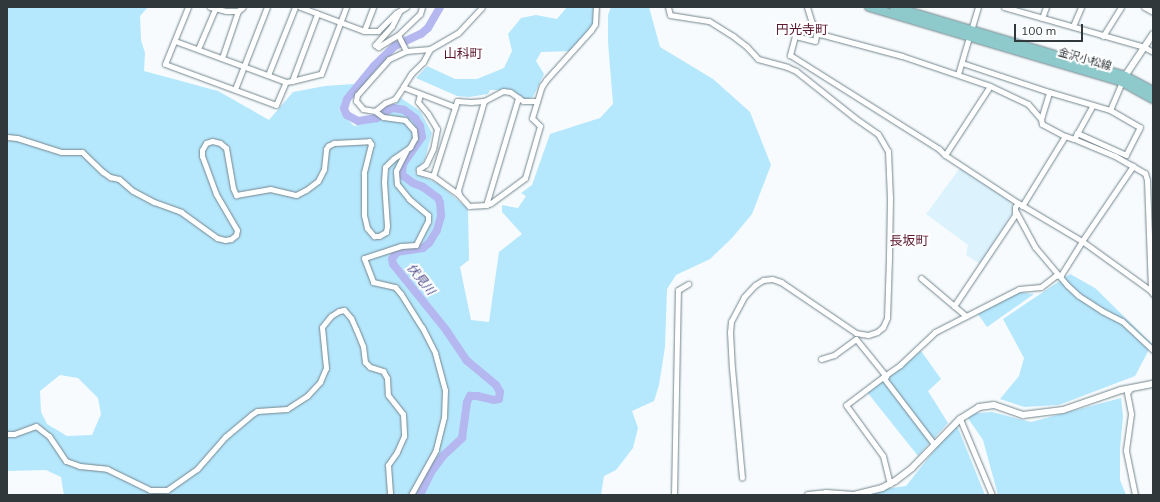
<!DOCTYPE html>
<html>
<head>
<meta charset="utf-8">
<style>
	body { margin:0 }
	#map { position:relative; width:1160px; height:502px; overflow:hidden; background:#f7fbfd; font-family:Mulish,"Noto Sans JP",sans-serif }
	div>[style] { position:absolute }
	.built>* { inset:0; background:#dcf2fd }
	.green>* { inset:0; background:#b5e7fd }
	.river>* { height:8px; margin:-4px; padding:0 4px; transform-origin:4px; border-radius:4px; background:#b5b8f0 }
	.roads { filter:drop-shadow(0 0 1px #73868e) drop-shadow(0 0 1px #73868e) }
	.minor>* { height:5px; margin:-2.5px; padding:0 2.5px; transform-origin:2.5px; border-radius:2.5px; background:#fff }
	.tertiary>* { height:6px; margin:-3px; padding:0 3px; transform-origin:3px; border-radius:3px; background:#fff }
	.primary>* { height:8px; margin:-4px; padding:0 4px; transform-origin:4px; border-radius:4px; background:#8ec9cb }
	span { translate:-50% -50%; white-space:nowrap; text-align:center; line-height:1.15; -webkit-text-stroke:4px #fff; paint-order:stroke }
	.street-label { font-size:11px; color:#30383b }
	.water-label { font-size:12px; color:#454386; font-style:italic }
	.quarter-label { font-size:13px; color:#5a162c }
	.frame { position:absolute; inset:0; border:8px solid #30383b; pointer-events:none }
	.scale { position:absolute; left:1014px; top:24px; width:69px; height:18px; box-sizing:border-box; border:2px solid #30383b; border-top:0; padding-left:5px; font-size:12px; line-height:14px; white-space:nowrap; color:#30383b; -webkit-text-stroke:3px #fff; paint-order:stroke }
</style>
</head>
<body>
<div id="map">
	<div class="built">
		<i style="clip-path:polygon(960px 168px,1011px 201px,1014px 211px,980px 264px,966px 255px,968px 245px,926px 214px)"></i>
	</div>
	<div class="green">
		<i style="clip-path:polygon(evenodd,7px 7px,148px 7px,140px 16px,141px 40px,145px 53px,144px 71px,218px 91px,269px 120px,293px 92px,325px 86px,354px 84px,339px 110px,354px 126px,382px 120px,401px 98px,420px 111px,432px 133px,425px 159px,415px 173px,439px 184px,468px 209px,469px 260px,460px 267px,471px 320px,489px 322px,499px 252px,522px 234px,502px 212px,502px 205px,518px 208px,526px 196px,521px 193px,532px 185px,550px 134px,600px 118px,613px 104px,608px 42px,608px 15px,611px 7px,649px 7px,660px 47px,713px 79px,750px 112px,771px 165px,752px 214px,732px 238px,710px 259px,676px 275px,667px 289px,665px 347px,659px 385px,654px 401px,632px 411px,638px 428px,633px 448px,616px 470px,604px 476px,601px 495px,64px 495px,61px 477px,46px 470px,7px 471px,7px 7px,60px 375px,78px 378px,98px 398px,101px 414px,92px 435px,67px 436px,47px 424px,41px 412px,40px 391px,60px 375px)"></i>
		<i style="clip-path:polygon(567px 7px,595px 7px,594px 23px,572px 51px,541px 52px,536px 61px,544px 74px,533px 97px,523px 100px,510px 90px,490px 90px,488px 94px,469px 97px,457px 96px,416px 78px,427px 66px,455px 79px,477px 79px,504px 68px,512px 51px,508px 34px,521px 18px,536px 15px,557px 19px)"></i>
		<i style="clip-path:polygon(1070px 274px,1095px 288px,1152px 344px,1135px 376px,1059px 405px,1024px 407px,1000px 399px,1019px 376px,1024px 358px,1003px 319px)"></i>
		<i style="clip-path:polygon(1018px 292px,1034px 294px,987px 327px,978px 314px)"></i>
		<i style="clip-path:polygon(921px 351px,941px 379px,928px 391px,948px 423px,918px 456px,867px 392px)"></i>
		<i style="clip-path:polygon(1121px 398px,1123px 416px,1120px 449px,1120px 480px,1126px 495px,998px 495px,983px 440px,965px 414px,992px 412px,1031px 422px)"></i>
		<i style="clip-path:polygon(956px 423px,985px 495px,843px 495px,906px 486px)"></i>
	</div>
	<div class="river">
		<i style="left:420px;top:495px;width:25px;rotate:-64deg"></i>
		<i style="left:431px;top:472px;width:21px;rotate:-53deg"></i>
		<i style="left:444px;top:455px;width:25px;rotate:-43deg"></i>
		<i style="left:462px;top:438px;width:36px;rotate:-82deg"></i>
		<i style="left:467px;top:402px;width:7px;rotate:-63deg"></i>
		<i style="left:470px;top:396px;width:7px"></i>
		<i style="left:477px;top:396px;width:17px;rotate:13deg"></i>
		<i style="left:494px;top:400px;width:5px;rotate:-11deg"></i>
		<i style="left:499px;top:399px;width:7px;rotate:-82deg"></i>
		<i style="left:500px;top:392px;width:8px;rotate:-120deg"></i>
		<i style="left:496px;top:385px;width:38px;rotate:-140deg"></i>
		<i style="left:467px;top:361px;width:36px;rotate:-124deg"></i>
		<i style="left:447px;top:331px;width:86px;rotate:-128.9deg"></i>
		<i style="left:393px;top:264px;width:5px;rotate:-101deg"></i>
		<i style="left:392px;top:259px;width:9px;rotate:-54deg"></i>
		<i style="left:397px;top:252px;width:26px;rotate:-9deg"></i>
		<i style="left:423px;top:248px;width:8px;rotate:-40deg"></i>
		<i style="left:429px;top:243px;width:15px;rotate:-58deg"></i>
		<i style="left:437px;top:230px;width:15px;rotate:-74deg"></i>
		<i style="left:441px;top:216px;width:13px;rotate:-94deg"></i>
		<i style="left:440px;top:203px;width:5px;rotate:-112deg"></i>
		<i style="left:438px;top:198px;width:19px;rotate:-144deg"></i>
		<i style="left:423px;top:187px;width:11px;rotate:-158deg"></i>
		<i style="left:413px;top:183px;width:14px;rotate:-144deg"></i>
		<i style="left:402px;top:175px;width:11px;rotate:-85deg"></i>
		<i style="left:403px;top:164px;width:33px;rotate:-55deg"></i>
		<i style="left:422px;top:137px;width:11px;rotate:-100deg"></i>
		<i style="left:420px;top:126px;width:9px;rotate:-122deg"></i>
		<i style="left:415px;top:118px;width:14px;rotate:-144deg"></i>
		<i style="left:404px;top:110px;width:10px;rotate:-169deg"></i>
		<i style="left:394px;top:108px;width:6px;rotate:162deg"></i>
		<i style="left:388px;top:110px;width:14px;rotate:144deg"></i>
		<i style="left:377px;top:118px;width:19px;rotate:171deg"></i>
		<i style="left:358px;top:121px;width:13px;rotate:-151deg"></i>
		<i style="left:347px;top:115px;width:7px;rotate:-117deg"></i>
		<i style="left:344px;top:109px;width:10px;rotate:-73deg"></i>
		<i style="left:347px;top:99px;width:43px;rotate:-50.7deg"></i>
		<i style="left:374px;top:66px;width:29px;rotate:-44deg"></i>
		<i style="left:395px;top:46px;width:29px;rotate:-25deg"></i>
		<i style="left:421px;top:34px;width:9px;rotate:-41deg"></i>
		<i style="left:428px;top:28px;width:24px;rotate:-60deg"></i>
	</div>
	<div class="roads">
		<div class="minor">
			<i style="left:188px;top:7px;width:61px;rotate:112deg"></i>
			<i style="left:165px;top:64px;width:118px;rotate:20.3deg"></i>
			<i style="left:276px;top:105px;width:25px;rotate:-67deg"></i>
			<i style="left:210px;top:7px;width:16px;rotate:14deg"></i>
			<i style="left:226px;top:11px;width:12px"></i>
			<i style="left:238px;top:11px;width:6px;rotate:-39deg"></i>
			<i style="left:300px;top:7px;width:68px;rotate:20.6deg"></i>
			<i style="left:364px;top:31px;width:14px"></i>
			<i style="left:378px;top:31px;width:25px;rotate:-45deg"></i>
			<i style="left:396px;top:13px;width:12px;rotate:-31deg"></i>
			<i style="left:668px;top:7px;width:8px;rotate:76deg"></i>
			<i style="left:670px;top:15px;width:39px;rotate:9deg"></i>
			<i style="left:709px;top:21px;width:28px;rotate:32deg"></i>
			<i style="left:733px;top:36px;width:18px;rotate:38deg"></i>
			<i style="left:747px;top:47px;width:16px;rotate:47deg"></i>
			<i style="left:758px;top:59px;width:30px;rotate:15deg"></i>
			<i style="left:787px;top:67px;width:10px;rotate:24deg"></i>
			<i style="left:796px;top:71px;width:75px;rotate:38.5deg"></i>
			<i style="left:855px;top:118px;width:28px;rotate:35deg"></i>
			<i style="left:878px;top:134px;width:20px;rotate:60deg"></i>
			<i style="left:888px;top:151px;width:47px;rotate:87.6deg"></i>
			<i style="left:890px;top:198px;width:60px;rotate:91deg"></i>
			<i style="left:889px;top:258px;width:60px;rotate:91.9deg"></i>
			<i style="left:887px;top:318px;width:10px;rotate:114deg"></i>
			<i style="left:883px;top:327px;width:8px;rotate:140deg"></i>
			<i style="left:877px;top:332px;width:9px;rotate:162deg"></i>
			<i style="left:868px;top:335px;width:12px;rotate:-171deg"></i>
			<i style="left:856px;top:333px;width:91px;rotate:-145.8deg"></i>
			<i style="left:781px;top:282px;width:9px;rotate:-162deg"></i>
			<i style="left:772px;top:279px;width:9px;rotate:174deg"></i>
			<i style="left:763px;top:280px;width:9px;rotate:148deg"></i>
			<i style="left:755px;top:285px;width:16px;rotate:133deg"></i>
			<i style="left:744px;top:297px;width:27px;rotate:118deg"></i>
			<i style="left:731px;top:321px;width:11px;rotate:95deg"></i>
			<i style="left:730px;top:332px;width:36px;rotate:87deg"></i>
			<i style="left:732px;top:368px;width:110px;rotate:84.8deg"></i>
			<i style="left:807px;top:7px;width:17px;rotate:73deg"></i>
			<i style="left:812px;top:23px;width:14px;rotate:54deg"></i>
			<i style="left:820px;top:34px;width:85px;rotate:15deg"></i>
			<i style="left:902px;top:56px;width:93px;rotate:18.8deg"></i>
			<i style="left:990px;top:86px;width:42px;rotate:25.3deg"></i>
			<i style="left:1028px;top:104px;width:20px;rotate:49deg"></i>
			<i style="left:1041px;top:119px;width:5px;rotate:79deg"></i>
			<i style="left:1042px;top:124px;width:26px;rotate:28deg"></i>
			<i style="left:1065px;top:136px;width:9px;rotate:18deg"></i>
			<i style="left:1074px;top:139px;width:39px;rotate:-61deg"></i>
			<i style="left:1004px;top:7px;width:146px;rotate:15.9deg"></i>
			<i style="left:1144px;top:47px;width:10px;rotate:29deg"></i>
			<i style="left:1144px;top:7px;width:10px;rotate:29deg"></i>
			<i style="left:399px;top:12px;width:16px;rotate:117deg"></i>
			<i style="left:392px;top:26px;width:25px;rotate:132deg"></i>
			<i style="left:375px;top:45px;width:4px;rotate:34deg"></i>
			<i style="left:378px;top:47px;width:23px;rotate:-31deg"></i>
			<i style="left:398px;top:35px;width:18px;rotate:63deg"></i>
			<i style="left:406px;top:51px;width:24px;rotate:-5deg"></i>
			<i style="left:430px;top:49px;width:32px;rotate:-30deg"></i>
			<i style="left:458px;top:33px;width:35px;rotate:-47deg"></i>
			<i style="left:1042px;top:18px;width:12px;rotate:-70deg"></i>
			<i style="left:1073px;top:26px;width:21px;rotate:-67deg"></i>
			<i style="left:364px;top:31px;width:26px;rotate:-69deg"></i>
			<i style="left:817px;top:31px;width:10px;rotate:101deg"></i>
			<i style="left:815px;top:41px;width:21px;rotate:-166deg"></i>
			<i style="left:795px;top:36px;width:20px;rotate:105deg"></i>
			<i style="left:790px;top:55px;width:176px;rotate:32.2deg"></i>
			<i style="left:939px;top:149px;width:8px;rotate:45deg"></i>
			<i style="left:945px;top:155px;width:87px;rotate:33.3deg"></i>
			<i style="left:1018px;top:203px;width:74px;rotate:30.7deg"></i>
			<i style="left:1082px;top:241px;width:85px;rotate:35.9deg"></i>
			<i style="left:398px;top:35px;width:30px;rotate:-44deg"></i>
			<i style="left:420px;top:14px;width:7px;rotate:-74deg"></i>
			<i style="left:1103px;top:36px;width:34px;rotate:-58deg"></i>
			<i style="left:175px;top:41px;width:118px;rotate:20.3deg"></i>
			<i style="left:286px;top:82px;width:6px;rotate:-9deg"></i>
			<i style="left:292px;top:81px;width:30px;rotate:-14deg"></i>
			<i style="left:321px;top:74px;width:72px;rotate:-69.5deg"></i>
			<i style="left:198px;top:49px;width:43px;rotate:-67deg"></i>
			<i style="left:430px;top:49px;width:15px;rotate:118deg"></i>
			<i style="left:423px;top:62px;width:17px;rotate:135deg"></i>
			<i style="left:411px;top:74px;width:15px;rotate:122deg"></i>
			<i style="left:403px;top:87px;width:56px;rotate:21deg"></i>
			<i style="left:222px;top:58px;width:50px;rotate:-71.2deg"></i>
			<i style="left:962px;top:63px;width:92px;rotate:18.4deg"></i>
			<i style="left:1049px;top:92px;width:64px;rotate:16.4deg"></i>
			<i style="left:1110px;top:110px;width:34px;rotate:30deg"></i>
			<i style="left:1140px;top:127px;width:31px;rotate:117deg"></i>
			<i style="left:1126px;top:155px;width:54px;rotate:-155.8deg"></i>
			<i style="left:958px;top:74px;width:70px;rotate:-73.4deg"></i>
			<i style="left:268px;top:75px;width:73px;rotate:-68.3deg"></i>
			<i style="left:292px;top:81px;width:72px;rotate:-69.5deg"></i>
			<i style="left:235px;top:89px;width:88px;rotate:-68.7deg"></i>
			<i style="left:420px;top:94px;width:8px;rotate:104deg"></i>
			<i style="left:418px;top:102px;width:16px;rotate:50deg"></i>
			<i style="left:428px;top:114px;width:17px;rotate:59deg"></i>
			<i style="left:437px;top:129px;width:20px;rotate:101deg"></i>
			<i style="left:433px;top:149px;width:17px;rotate:115deg"></i>
			<i style="left:426px;top:164px;width:9px;rotate:144deg"></i>
			<i style="left:419px;top:169px;width:3px;rotate:90deg"></i>
			<i style="left:419px;top:172px;width:15px;rotate:16deg"></i>
			<i style="left:537px;top:101px;width:14px;rotate:180deg"></i>
			<i style="left:523px;top:101px;width:16px;rotate:-145deg"></i>
			<i style="left:510px;top:92px;width:7px;rotate:-172deg"></i>
			<i style="left:503px;top:91px;width:21px;rotate:152deg"></i>
			<i style="left:484px;top:101px;width:13px;rotate:176deg"></i>
			<i style="left:471px;top:102px;width:14px;rotate:-176deg"></i>
			<i style="left:457px;top:101px;width:79px;rotate:107.7deg"></i>
			<i style="left:433px;top:176px;width:32px;rotate:36deg"></i>
			<i style="left:459px;top:195px;width:15px;rotate:48deg"></i>
			<i style="left:469px;top:206px;width:17px;rotate:-3deg"></i>
			<i style="left:486px;top:205px;width:5px;rotate:-22deg"></i>
			<i style="left:491px;top:203px;width:42px;rotate:-36.3deg"></i>
			<i style="left:525px;top:178px;width:54px;rotate:-73.9deg"></i>
			<i style="left:540px;top:126px;width:11px;rotate:-135deg"></i>
			<i style="left:532px;top:118px;width:34px;rotate:-73deg"></i>
			<i style="left:542px;top:86px;width:7px;rotate:-56deg"></i>
			<i style="left:546px;top:80px;width:67px;rotate:-48deg"></i>
			<i style="left:591px;top:30px;width:7px;rotate:-56deg"></i>
			<i style="left:595px;top:24px;width:17px;rotate:-87deg"></i>
			<i style="left:1110px;top:110px;width:30px;rotate:-67deg"></i>
			<i style="left:375px;top:111px;width:13px;rotate:-39deg"></i>
			<i style="left:385px;top:103px;width:11px;rotate:-22deg"></i>
			<i style="left:395px;top:99px;width:14px;rotate:-56deg"></i>
			<i style="left:1041px;top:119px;width:28px;rotate:-73deg"></i>
			<i style="left:7px;top:137px;width:10px;rotate:6deg"></i>
			<i style="left:17px;top:138px;width:46px;rotate:17.7deg"></i>
			<i style="left:61px;top:152px;width:21px"></i>
			<i style="left:82px;top:152px;width:29px;rotate:44deg"></i>
			<i style="left:103px;top:172px;width:9px;rotate:36deg"></i>
			<i style="left:110px;top:177px;width:9px;rotate:13deg"></i>
			<i style="left:119px;top:179px;width:18px;rotate:41deg"></i>
			<i style="left:133px;top:191px;width:24px;rotate:28deg"></i>
			<i style="left:154px;top:202px;width:29px;rotate:20deg"></i>
			<i style="left:181px;top:212px;width:44px;rotate:35.8deg"></i>
			<i style="left:217px;top:238px;width:8px;rotate:14deg"></i>
			<i style="left:225px;top:240px;width:6px;rotate:-9deg"></i>
			<i style="left:231px;top:239px;width:6px;rotate:-39deg"></i>
			<i style="left:236px;top:235px;width:5px;rotate:-79deg"></i>
			<i style="left:237px;top:230px;width:42px;rotate:-120.3deg"></i>
			<i style="left:216px;top:194px;width:40px;rotate:-110.2deg"></i>
			<i style="left:202px;top:156px;width:6px;rotate:-90deg"></i>
			<i style="left:202px;top:150px;width:8px;rotate:-60deg"></i>
			<i style="left:206px;top:143px;width:6px;rotate:-18deg"></i>
			<i style="left:212px;top:141px;width:8px;rotate:14deg"></i>
			<i style="left:220px;top:143px;width:8px;rotate:40deg"></i>
			<i style="left:226px;top:148px;width:41px;rotate:80.1deg"></i>
			<i style="left:233px;top:188px;width:8px;rotate:67deg"></i>
			<i style="left:236px;top:195px;width:35px;rotate:-10deg"></i>
			<i style="left:270px;top:189px;width:27px;rotate:13deg"></i>
			<i style="left:296px;top:195px;width:11px;rotate:-27deg"></i>
			<i style="left:306px;top:190px;width:15px;rotate:-37deg"></i>
			<i style="left:318px;top:181px;width:13px;rotate:-63deg"></i>
			<i style="left:324px;top:169px;width:20px;rotate:-84deg"></i>
			<i style="left:326px;top:149px;width:4px;rotate:-56deg"></i>
			<i style="left:328px;top:146px;width:7px;rotate:-27deg"></i>
			<i style="left:334px;top:143px;width:35px;rotate:-3deg"></i>
			<i style="left:369px;top:141px;width:4px;rotate:56deg"></i>
			<i style="left:371px;top:144px;width:30px;rotate:104deg"></i>
			<i style="left:364px;top:173px;width:42px;rotate:90deg"></i>
			<i style="left:364px;top:215px;width:13px;rotate:77deg"></i>
			<i style="left:367px;top:228px;width:11px;rotate:49deg"></i>
			<i style="left:374px;top:236px;width:5px"></i>
			<i style="left:379px;top:236px;width:8px;rotate:-30deg"></i>
			<i style="left:386px;top:232px;width:6px;rotate:-81deg"></i>
			<i style="left:387px;top:226px;width:44px;rotate:-93.9deg"></i>
			<i style="left:384px;top:182px;width:15px;rotate:-86deg"></i>
			<i style="left:385px;top:167px;width:11px;rotate:-45deg"></i>
			<i style="left:393px;top:159px;width:21px;rotate:-35deg"></i>
			<i style="left:410px;top:147px;width:10px;rotate:-61deg"></i>
			<i style="left:415px;top:138px;width:8px;rotate:-97deg"></i>
			<i style="left:414px;top:130px;width:13px;rotate:-132deg"></i>
			<i style="left:405px;top:120px;width:22px;rotate:-172deg"></i>
			<i style="left:383px;top:117px;width:10px;rotate:-143deg"></i>
			<i style="left:375px;top:111px;width:12px;rotate:-171deg"></i>
			<i style="left:363px;top:109px;width:11px;rotate:-131deg"></i>
			<i style="left:356px;top:101px;width:6px;rotate:-81deg"></i>
			<i style="left:357px;top:95px;width:48px;rotate:-48.4deg"></i>
			<i style="left:389px;top:59px;width:19px;rotate:-25deg"></i>
			<i style="left:1074px;top:139px;width:44px;rotate:22.5deg"></i>
			<i style="left:1115px;top:156px;width:34px;rotate:30deg"></i>
			<i style="left:1145px;top:173px;width:7px;rotate:74deg"></i>
			<i style="left:1147px;top:180px;width:111px;rotate:87.9deg"></i>
			<i style="left:1151px;top:291px;width:4px;rotate:56deg"></i>
			<i style="left:406px;top:151px;width:22px;rotate:117deg"></i>
			<i style="left:396px;top:171px;width:13px;rotate:86deg"></i>
			<i style="left:397px;top:184px;width:19px;rotate:51deg"></i>
			<i style="left:409px;top:199px;width:25px;rotate:40deg"></i>
			<i style="left:428px;top:215px;width:6px;rotate:90deg"></i>
			<i style="left:428px;top:221px;width:27px;rotate:117deg"></i>
			<i style="left:416px;top:245px;width:15px;rotate:176deg"></i>
			<i style="left:401px;top:246px;width:39px;rotate:162deg"></i>
			<i style="left:364px;top:258px;width:26px;rotate:69deg"></i>
			<i style="left:373px;top:282px;width:23px;rotate:13deg"></i>
			<i style="left:395px;top:287px;width:9px;rotate:49deg"></i>
			<i style="left:401px;top:294px;width:39px;rotate:58deg"></i>
			<i style="left:422px;top:327px;width:29px;rotate:63deg"></i>
			<i style="left:435px;top:353px;width:38px;rotate:75deg"></i>
			<i style="left:445px;top:390px;width:27px;rotate:92deg"></i>
			<i style="left:444px;top:417px;width:34px;rotate:104deg"></i>
			<i style="left:436px;top:450px;width:51px;rotate:119.1deg"></i>
			<i style="left:945px;top:155px;width:82px;rotate:-56.9deg"></i>
			<i style="left:459px;top:195px;width:5px;rotate:-101deg"></i>
			<i style="left:458px;top:190px;width:93px;rotate:-73.7deg"></i>
			<i style="left:486px;top:205px;width:112px;rotate:-73.3deg"></i>
			<i style="left:1022px;top:206px;width:82px;rotate:-58.4deg"></i>
			<i style="left:1015px;top:210px;width:42px;rotate:61.6deg"></i>
			<i style="left:1035px;top:247px;width:50px;rotate:49.9deg"></i>
			<i style="left:1067px;top:285px;width:16px;rotate:43deg"></i>
			<i style="left:1079px;top:296px;width:27px;rotate:33deg"></i>
			<i style="left:1102px;top:311px;width:22px;rotate:27deg"></i>
			<i style="left:1122px;top:321px;width:42px;rotate:43.1deg"></i>
			<i style="left:921px;top:278px;width:59px;rotate:40.2deg"></i>
			<i style="left:954px;top:306px;width:110px;rotate:-56.2deg"></i>
			<i style="left:1015px;top:215px;width:8px;rotate:-90deg"></i>
			<i style="left:1015px;top:207px;width:5px;rotate:-53deg"></i>
			<i style="left:821px;top:359px;width:14px;rotate:-17deg"></i>
			<i style="left:834px;top:355px;width:27px;rotate:-36deg"></i>
			<i style="left:856px;top:339px;width:48px;rotate:51deg"></i>
			<i style="left:883px;top:377px;width:46px;rotate:142.9deg"></i>
			<i style="left:846px;top:405px;width:63px;rotate:54deg"></i>
			<i style="left:883px;top:456px;width:29px;rotate:76deg"></i>
			<i style="left:1131px;top:388px;width:6px;rotate:129deg"></i>
			<i style="left:1127px;top:393px;width:21px;rotate:79deg"></i>
			<i style="left:1131px;top:414px;width:37px;rotate:98deg"></i>
			<i style="left:1126px;top:451px;width:45px;rotate:78.4deg"></i>
			<i style="left:960px;top:419px;width:82px;rotate:67.2deg"></i>
			<i style="left:7px;top:434px;width:7px"></i>
			<i style="left:14px;top:434px;width:23px;rotate:-20deg"></i>
			<i style="left:36px;top:426px;width:16px;rotate:38deg"></i>
			<i style="left:49px;top:436px;width:30px;rotate:56deg"></i>
			<i style="left:66px;top:461px;width:15px;rotate:20deg"></i>
			<i style="left:80px;top:466px;width:27px;rotate:6deg"></i>
			<i style="left:107px;top:469px;width:48px;rotate:26deg"></i>
			<i style="left:150px;top:490px;width:17px"></i>
			<i style="left:167px;top:490px;width:37px;rotate:-35deg"></i>
			<i style="left:197px;top:469px;width:43px;rotate:-48.8deg"></i>
			<i style="left:225px;top:437px;width:34px;rotate:-40deg"></i>
			<i style="left:251px;top:415px;width:7px;rotate:-34deg"></i>
			<i style="left:257px;top:411px;width:30px;rotate:-4deg"></i>
			<i style="left:287px;top:409px;width:24px;rotate:-33deg"></i>
			<i style="left:307px;top:396px;width:19px;rotate:-47deg"></i>
			<i style="left:320px;top:382px;width:15px;rotate:-67deg"></i>
			<i style="left:326px;top:368px;width:41px;rotate:-95.6deg"></i>
			<i style="left:322px;top:327px;width:14px;rotate:-51deg"></i>
			<i style="left:331px;top:316px;width:9px;rotate:-32deg"></i>
			<i style="left:339px;top:311px;width:5px;rotate:-11deg"></i>
			<i style="left:344px;top:310px;width:11px;rotate:49deg"></i>
			<i style="left:351px;top:318px;width:12px;rotate:66deg"></i>
			<i style="left:356px;top:329px;width:18px;rotate:68deg"></i>
			<i style="left:363px;top:346px;width:16px;rotate:83deg"></i>
			<i style="left:365px;top:362px;width:7px;rotate:45deg"></i>
			<i style="left:370px;top:367px;width:14px;rotate:17deg"></i>
			<i style="left:383px;top:371px;width:8px;rotate:60deg"></i>
			<i style="left:387px;top:378px;width:17px;rotate:87deg"></i>
			<i style="left:388px;top:395px;width:24px;rotate:52deg"></i>
			<i style="left:403px;top:414px;width:22px;rotate:87deg"></i>
			<i style="left:404px;top:436px;width:17px;rotate:114deg"></i>
			<i style="left:397px;top:452px;width:16px;rotate:125deg"></i>
			<i style="left:388px;top:465px;width:30px;rotate:86deg"></i>
			<i style="left:934px;top:444px;width:84px;rotate:-127.3deg"></i>
			<i style="left:883px;top:377px;width:21px;rotate:-35deg"></i>
			<i style="left:900px;top:365px;width:48px;rotate:-43.3deg"></i>
			<i style="left:935px;top:332px;width:94px;rotate:-27.1deg"></i>
			<i style="left:1019px;top:289px;width:22px;rotate:-5deg"></i>
			<i style="left:1041px;top:287px;width:18px;rotate:-38deg"></i>
			<i style="left:1055px;top:276px;width:6px;rotate:-9deg"></i>
			<i style="left:1061px;top:275px;width:40px;rotate:-58deg"></i>
			<i style="left:1082px;top:241px;width:91px;rotate:-55.8deg"></i>
			<i style="left:674px;top:495px;width:205px;rotate:-88.9deg"></i>
			<i style="left:678px;top:290px;width:12px;rotate:-31deg"></i>
		</div>
		<div class="tertiary">
			<i style="left:1123px;top:79px;width:54px;rotate:-56.3deg"></i>
			<i style="left:808px;top:495px;width:18px;rotate:-6deg"></i>
			<i style="left:826px;top:493px;width:28px;rotate:4deg"></i>
			<i style="left:854px;top:495px;width:29px;rotate:-14deg"></i>
			<i style="left:882px;top:488px;width:15px;rotate:-28deg"></i>
			<i style="left:895px;top:481px;width:21px;rotate:-37deg"></i>
			<i style="left:912px;top:468px;width:69px;rotate:-45.6deg"></i>
			<i style="left:960px;top:419px;width:22px;rotate:-32deg"></i>
			<i style="left:979px;top:407px;width:15px;rotate:-8deg"></i>
			<i style="left:994px;top:405px;width:31px;rotate:19deg"></i>
			<i style="left:1023px;top:415px;width:40px;rotate:-7.1deg"></i>
			<i style="left:1063px;top:410px;width:61px;rotate:-19deg"></i>
			<i style="left:1121px;top:390px;width:33px;rotate:-11deg"></i>
		</div>
		<div class="primary">
			<i style="left:869px;top:7px;width:264px;rotate:16.5deg"></i>
			<i style="left:1122px;top:82px;width:35px;rotate:29deg"></i>
			<i style="left:894px;top:7px;width:241px;rotate:16.6deg"></i>
			<i style="left:1125px;top:76px;width:32px;rotate:28deg"></i>
		</div>
	</div>
	<div class="street-label">
		<span style="left:1085px;top:59px;rotate:16deg">金沢小松線</span>
	</div>
	<div class="water-label">
		<span style="left:421px;top:279px;rotate:51deg">伏見川</span>
	</div>
	<div class="quarter-label">
		<span style="left:802px;top:29px">円光寺町</span>
		<span style="left:463px;top:53px">山科町</span>
		<span style="left:909px;top:240px">長坂町</span>
	</div>
	<div class="frame"></div>
	<div class="scale">100 m</div>
</div>
</body>
</html>
